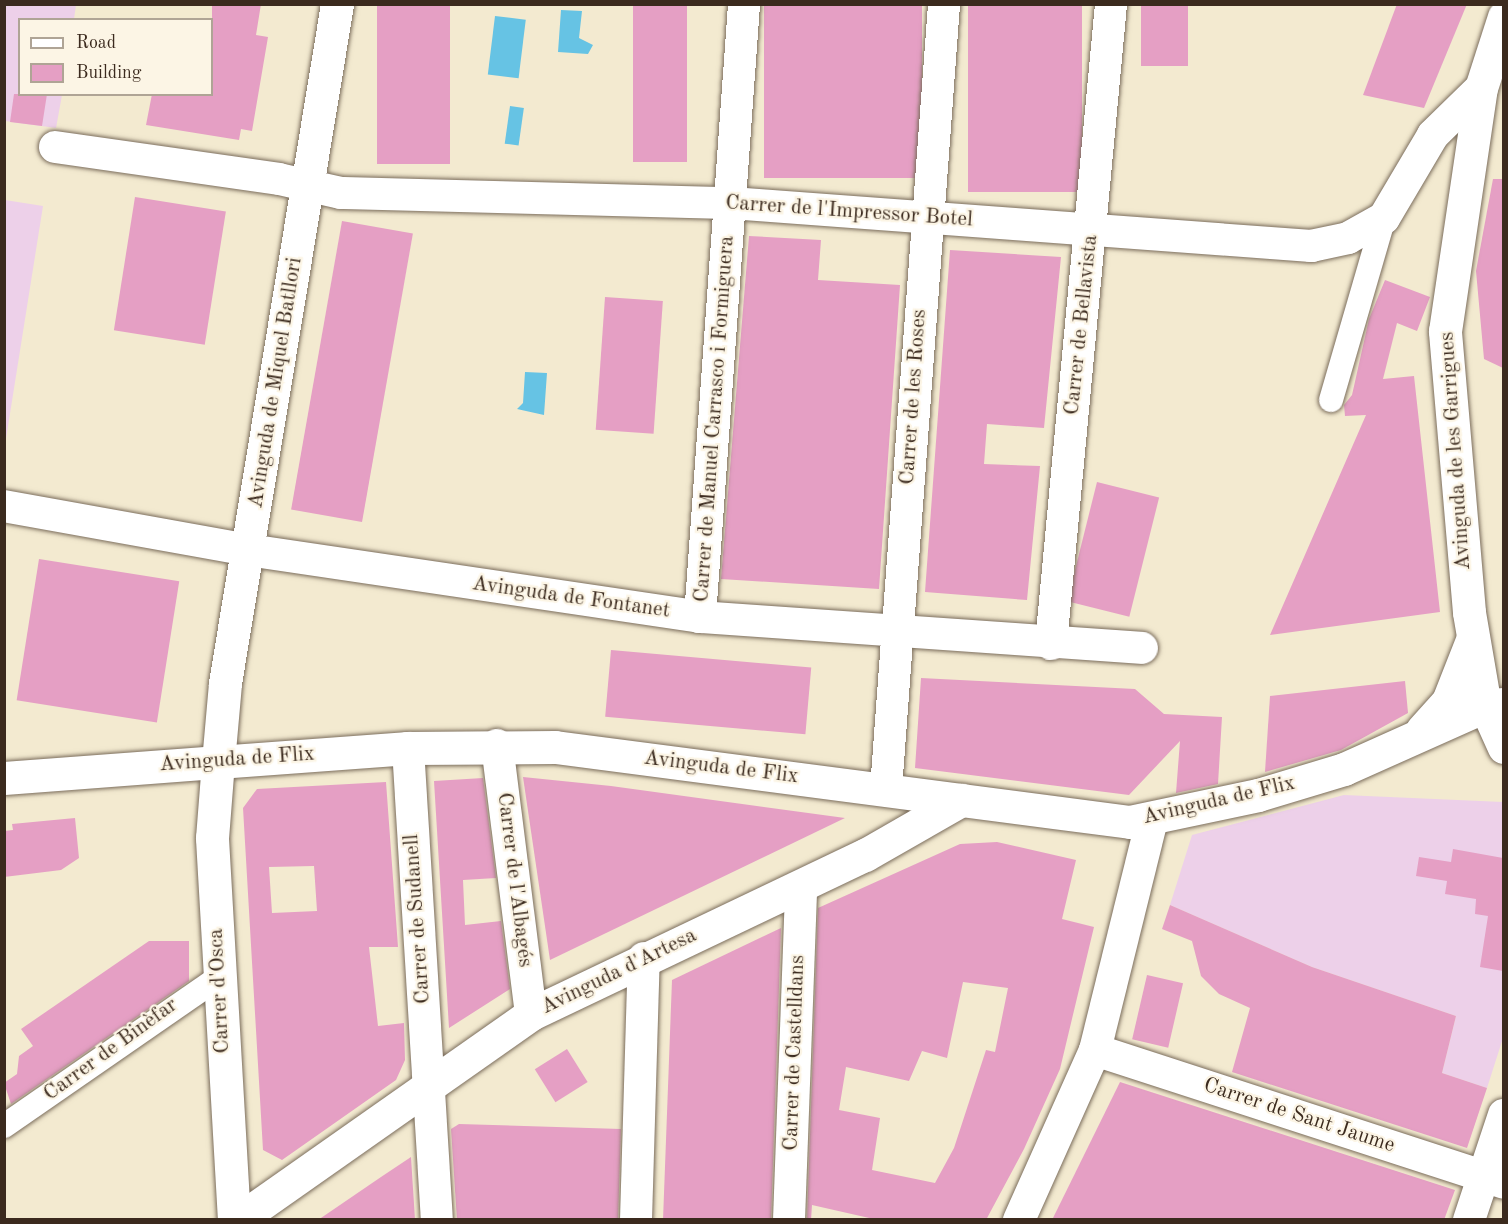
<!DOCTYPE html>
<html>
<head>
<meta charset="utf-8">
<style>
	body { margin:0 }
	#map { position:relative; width:1508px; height:1224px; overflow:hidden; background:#f3ead0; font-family:"Old Standard TT",serif }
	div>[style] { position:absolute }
	.built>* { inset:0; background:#edd0e9 }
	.water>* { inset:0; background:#66c3e4; transform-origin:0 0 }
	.building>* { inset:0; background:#e59fc4; transform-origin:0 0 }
	.roads { filter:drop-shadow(0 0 2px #7b6d5c) drop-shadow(0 0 2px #7b6d5c) }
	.pedestrian>* { height:24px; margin:-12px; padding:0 12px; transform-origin:12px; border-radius:12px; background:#fff }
	.minor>* { height:32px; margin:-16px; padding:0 16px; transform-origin:16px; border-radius:16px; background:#fff }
	.tertiary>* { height:33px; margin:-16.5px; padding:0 16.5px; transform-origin:16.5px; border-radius:16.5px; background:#fff }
	.secondary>* { height:33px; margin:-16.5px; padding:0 16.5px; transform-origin:16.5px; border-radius:16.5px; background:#fff }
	span { translate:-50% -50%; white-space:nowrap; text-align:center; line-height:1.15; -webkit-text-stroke:4.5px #fcf5e5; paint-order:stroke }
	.street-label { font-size:21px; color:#3b2a1e }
	.frame { position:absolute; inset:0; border:6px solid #3b2a1e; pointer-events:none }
	.legend { position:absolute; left:18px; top:18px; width:195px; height:78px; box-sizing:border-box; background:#fcf5e5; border:2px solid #afa495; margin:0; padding:8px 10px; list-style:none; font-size:18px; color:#3b2a1e }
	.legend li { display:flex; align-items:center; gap:12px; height:30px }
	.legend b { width:30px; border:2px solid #afa495 }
</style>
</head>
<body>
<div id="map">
	<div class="built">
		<i style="clip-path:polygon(5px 5px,76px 5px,74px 19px,20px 20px,20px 94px,62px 95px,56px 128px,5px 121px)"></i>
		<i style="clip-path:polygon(5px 200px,43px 206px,5px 445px,4px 200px)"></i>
		<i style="clip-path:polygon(1344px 795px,1503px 802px,1503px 1038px,1487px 1088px,1442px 1073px,1456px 1016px,1312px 967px,1170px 905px,1192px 835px)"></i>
	</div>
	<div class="water">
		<i style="clip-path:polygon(561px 10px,582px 11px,579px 38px,593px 45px,588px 54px,558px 52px)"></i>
		<i style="left:495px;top:16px;width:31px;height:59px;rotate:7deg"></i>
		<i style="left:510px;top:106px;width:14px;height:38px;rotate:8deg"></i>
		<i style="clip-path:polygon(525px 372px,547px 373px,544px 415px,517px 409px,523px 403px)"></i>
	</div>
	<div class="building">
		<i style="clip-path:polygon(212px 4px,261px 4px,256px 35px,268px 37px,252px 131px,241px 129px,239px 140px,146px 125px,152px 94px,212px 94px)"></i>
		<i style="left:377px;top:4px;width:73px;height:160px"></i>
		<i style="left:633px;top:4px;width:54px;height:158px"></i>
		<i style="left:764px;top:4px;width:158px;height:174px"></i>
		<i style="left:968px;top:4px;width:114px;height:188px"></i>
		<i style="left:1141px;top:4px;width:47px;height:62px"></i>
		<i style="clip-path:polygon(1397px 4px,1467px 4px,1424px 108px,1363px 95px)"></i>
		<i style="clip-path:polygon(14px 94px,47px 94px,42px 126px,10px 122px)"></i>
		<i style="clip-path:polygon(1493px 179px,1503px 179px,1503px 368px,1484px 359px,1476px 271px)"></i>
		<i style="left:135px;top:197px;width:92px;height:135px;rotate:9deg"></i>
		<i style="left:342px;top:221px;width:72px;height:293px;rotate:10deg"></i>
		<i style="clip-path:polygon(749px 236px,821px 240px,818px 280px,900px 285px,879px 589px,721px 579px)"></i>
		<i style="clip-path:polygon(950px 250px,1061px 257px,1044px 428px,987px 424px,984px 464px,1040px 466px,1027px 600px,925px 592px)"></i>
		<i style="clip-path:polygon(1385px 280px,1430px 297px,1417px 331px,1397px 323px,1383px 379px,1414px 376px,1440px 612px,1270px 635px,1366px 415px,1345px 416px,1344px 405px,1352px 395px,1369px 319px)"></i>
		<i style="left:605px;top:297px;width:58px;height:133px;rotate:4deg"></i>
		<i style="left:1097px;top:482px;width:64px;height:123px;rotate:14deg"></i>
		<i style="left:39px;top:559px;width:142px;height:143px;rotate:9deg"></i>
		<i style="left:611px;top:650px;width:201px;height:67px;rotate:5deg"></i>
		<i style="clip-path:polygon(921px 678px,1135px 689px,1164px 714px,1222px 717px,1218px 784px,1176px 793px,1180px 741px,1129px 795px,915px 768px)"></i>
		<i style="clip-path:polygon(1405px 681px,1408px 713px,1341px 750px,1265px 772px,1270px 696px)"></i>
		<i style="clip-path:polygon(523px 777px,611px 786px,845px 818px,550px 960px)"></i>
		<i style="clip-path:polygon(483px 778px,496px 878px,463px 880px,465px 925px,501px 921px,510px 989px,449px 1028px,434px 781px)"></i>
		<i style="clip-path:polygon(evenodd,386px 782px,398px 947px,369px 947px,378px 1026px,404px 1023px,405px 1060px,396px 1080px,282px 1160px,263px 1150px,243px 808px,257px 789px,386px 782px,314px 866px,317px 911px,272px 913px,269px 867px,314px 866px)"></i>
		<i style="clip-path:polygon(75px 818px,79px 858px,61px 870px,4px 877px,4px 831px,13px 830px,12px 824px)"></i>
		<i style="clip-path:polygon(evenodd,997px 842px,1076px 860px,1062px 919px,1094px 927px,1060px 1069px,1024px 1149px,986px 1220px,878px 1220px,812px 1205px,811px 1220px,807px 1220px,818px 908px,960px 844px,997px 842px,963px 982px,1008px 988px,995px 1052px,986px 1050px,954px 1148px,935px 1183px,872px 1170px,880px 1118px,839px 1110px,846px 1067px,909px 1081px,922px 1051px,947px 1058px,963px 982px)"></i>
		<i style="clip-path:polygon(1453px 849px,1503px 858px,1503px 971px,1480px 967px,1488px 916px,1475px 914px,1476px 899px,1445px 894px,1447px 881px,1416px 876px,1419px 857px,1451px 862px)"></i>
		<i style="clip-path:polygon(1170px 905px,1312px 967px,1456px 1016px,1442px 1073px,1487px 1088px,1467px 1148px,1232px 1072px,1250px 1008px,1219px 994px,1201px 976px,1192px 941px,1162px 929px)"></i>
		<i style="clip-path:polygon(781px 928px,771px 1220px,663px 1220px,672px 980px)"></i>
		<i style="clip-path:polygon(149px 941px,189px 941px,189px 981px,11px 1104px,4px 1083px,17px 1074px,19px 1056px,33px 1046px,21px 1029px)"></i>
		<i style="left:1147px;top:975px;width:37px;height:66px;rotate:13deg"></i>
		<i style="left:567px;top:1049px;width:39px;height:38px;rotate:58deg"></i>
		<i style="clip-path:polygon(1120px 1082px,1455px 1190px,1444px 1220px,1052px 1220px)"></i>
		<i style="clip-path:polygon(459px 1124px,621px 1129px,618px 1220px,457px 1220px,451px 1129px)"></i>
		<i style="clip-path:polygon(411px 1157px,415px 1220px,318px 1220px,381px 1177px)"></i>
	</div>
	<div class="roads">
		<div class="pedestrian">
			<i style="left:1331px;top:400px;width:190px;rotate:-73.8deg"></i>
			<i style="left:4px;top:1126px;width:262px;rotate:-34.7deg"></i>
		</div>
		<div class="minor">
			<i style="left:55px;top:147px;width:226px;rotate:8.1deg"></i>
			<i style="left:279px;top:179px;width:64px;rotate:12.7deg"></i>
			<i style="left:341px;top:193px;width:390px;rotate:1.5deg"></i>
			<i style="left:731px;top:203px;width:582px;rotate:4.24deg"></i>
			<i style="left:1311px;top:246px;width:38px;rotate:-12deg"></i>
			<i style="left:1348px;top:238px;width:41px;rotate:-29.1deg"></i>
			<i style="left:1384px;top:218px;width:96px;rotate:-59.4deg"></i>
			<i style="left:1433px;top:135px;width:67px;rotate:-44.4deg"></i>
			<i style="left:4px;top:506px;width:248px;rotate:10.2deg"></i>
			<i style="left:248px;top:550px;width:457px;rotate:8.4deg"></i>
			<i style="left:700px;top:617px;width:443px;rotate:4deg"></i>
			<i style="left:700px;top:617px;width:615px;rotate:-85.89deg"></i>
			<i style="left:1051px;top:644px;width:643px;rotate:-84.64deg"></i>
			<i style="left:1504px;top:704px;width:19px;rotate:174deg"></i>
			<i style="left:1485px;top:706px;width:46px;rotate:65.7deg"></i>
			<i style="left:497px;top:745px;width:271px;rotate:82.8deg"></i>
			<i style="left:408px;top:748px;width:473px;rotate:86.5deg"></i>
			<i style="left:886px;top:789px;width:787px;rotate:-85.77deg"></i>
			<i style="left:1095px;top:1050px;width:430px;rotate:18deg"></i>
			<i style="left:636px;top:1220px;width:262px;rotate:-88.3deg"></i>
			<i style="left:789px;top:1220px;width:334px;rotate:-87.9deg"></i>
			<i style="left:1019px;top:1220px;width:186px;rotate:-65.9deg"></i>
			<i style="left:1095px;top:1050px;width:237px;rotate:-76.1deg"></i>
			<i style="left:1469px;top:1220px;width:111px;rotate:-71.6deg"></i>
		</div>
		<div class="tertiary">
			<i style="left:4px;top:778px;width:215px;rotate:-4.3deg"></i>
		</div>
		<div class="secondary">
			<i style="left:1422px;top:730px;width:39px;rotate:-48deg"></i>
			<i style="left:1448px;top:701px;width:66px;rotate:-68.5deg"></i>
			<i style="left:218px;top:762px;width:191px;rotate:-4.2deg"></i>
			<i style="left:408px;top:748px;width:147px;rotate:-0.4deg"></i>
			<i style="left:555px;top:747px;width:580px;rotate:7.43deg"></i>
			<i style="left:1130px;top:822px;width:131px;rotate:-11.9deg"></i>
			<i style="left:1258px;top:795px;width:90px;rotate:-16.8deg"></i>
			<i style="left:1344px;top:769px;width:154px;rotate:-24.1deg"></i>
			<i style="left:1485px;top:706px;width:95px;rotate:-99.7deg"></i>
			<i style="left:1469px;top:612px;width:282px;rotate:-94.9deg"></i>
			<i style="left:1445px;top:331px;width:246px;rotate:-81.6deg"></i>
			<i style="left:1481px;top:88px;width:75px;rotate:-72.1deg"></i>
			<i style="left:234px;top:1220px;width:383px;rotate:-93.3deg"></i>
			<i style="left:212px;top:838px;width:76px;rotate:-85.5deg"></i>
			<i style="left:218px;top:762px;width:79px;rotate:-84.9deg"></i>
			<i style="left:225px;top:683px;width:688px;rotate:-80.63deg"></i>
			<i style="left:238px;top:1220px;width:358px;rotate:-35.1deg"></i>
			<i style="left:531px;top:1014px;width:370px;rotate:-25.5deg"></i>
			<i style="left:865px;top:855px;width:111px;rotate:-29.8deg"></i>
		</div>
	</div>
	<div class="street-label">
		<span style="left:849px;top:212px;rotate:4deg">Carrer de l'Impressor Botel</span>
		<span style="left:1082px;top:325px;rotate:-84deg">Carrer de Bellavista</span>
		<span style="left:276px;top:383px;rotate:-81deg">Avinguda de Miquel Batllori</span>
		<span style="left:914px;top:397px;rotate:-86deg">Carrer de les Roses</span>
		<span style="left:715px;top:419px;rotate:-86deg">Carrer de Manuel Carrasco i Formiguera</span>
		<span style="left:1456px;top:451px;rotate:-94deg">Avinguda de les Garrigues</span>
		<span style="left:571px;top:598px;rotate:8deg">Avinguda de Fontanet</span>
		<span style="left:237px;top:760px;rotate:-4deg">Avinguda de Flix</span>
		<span style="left:721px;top:768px;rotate:7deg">Avinguda de Flix</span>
		<span style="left:1219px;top:801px;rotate:-13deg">Avinguda de Flix</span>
		<span style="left:514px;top:880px;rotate:83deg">Carrer de l'Albagés</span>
		<span style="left:418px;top:919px;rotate:-94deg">Carrer de Sudanell</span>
		<span style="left:619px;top:972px;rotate:-26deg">Avinguda d'Artesa</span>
		<span style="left:220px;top:991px;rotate:-93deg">Carrer d'Osca</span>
		<span style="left:111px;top:1050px;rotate:-36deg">Carrer de Binèfar</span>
		<span style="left:795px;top:1053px;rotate:-88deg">Carrer de Castelldans</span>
		<span style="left:1299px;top:1116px;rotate:18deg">Carrer de Sant Jaume</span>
	</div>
	<div class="frame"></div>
	<ul class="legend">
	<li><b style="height:8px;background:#fff"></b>Road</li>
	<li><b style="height:16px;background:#e59fc4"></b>Building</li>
	</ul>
</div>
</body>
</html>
